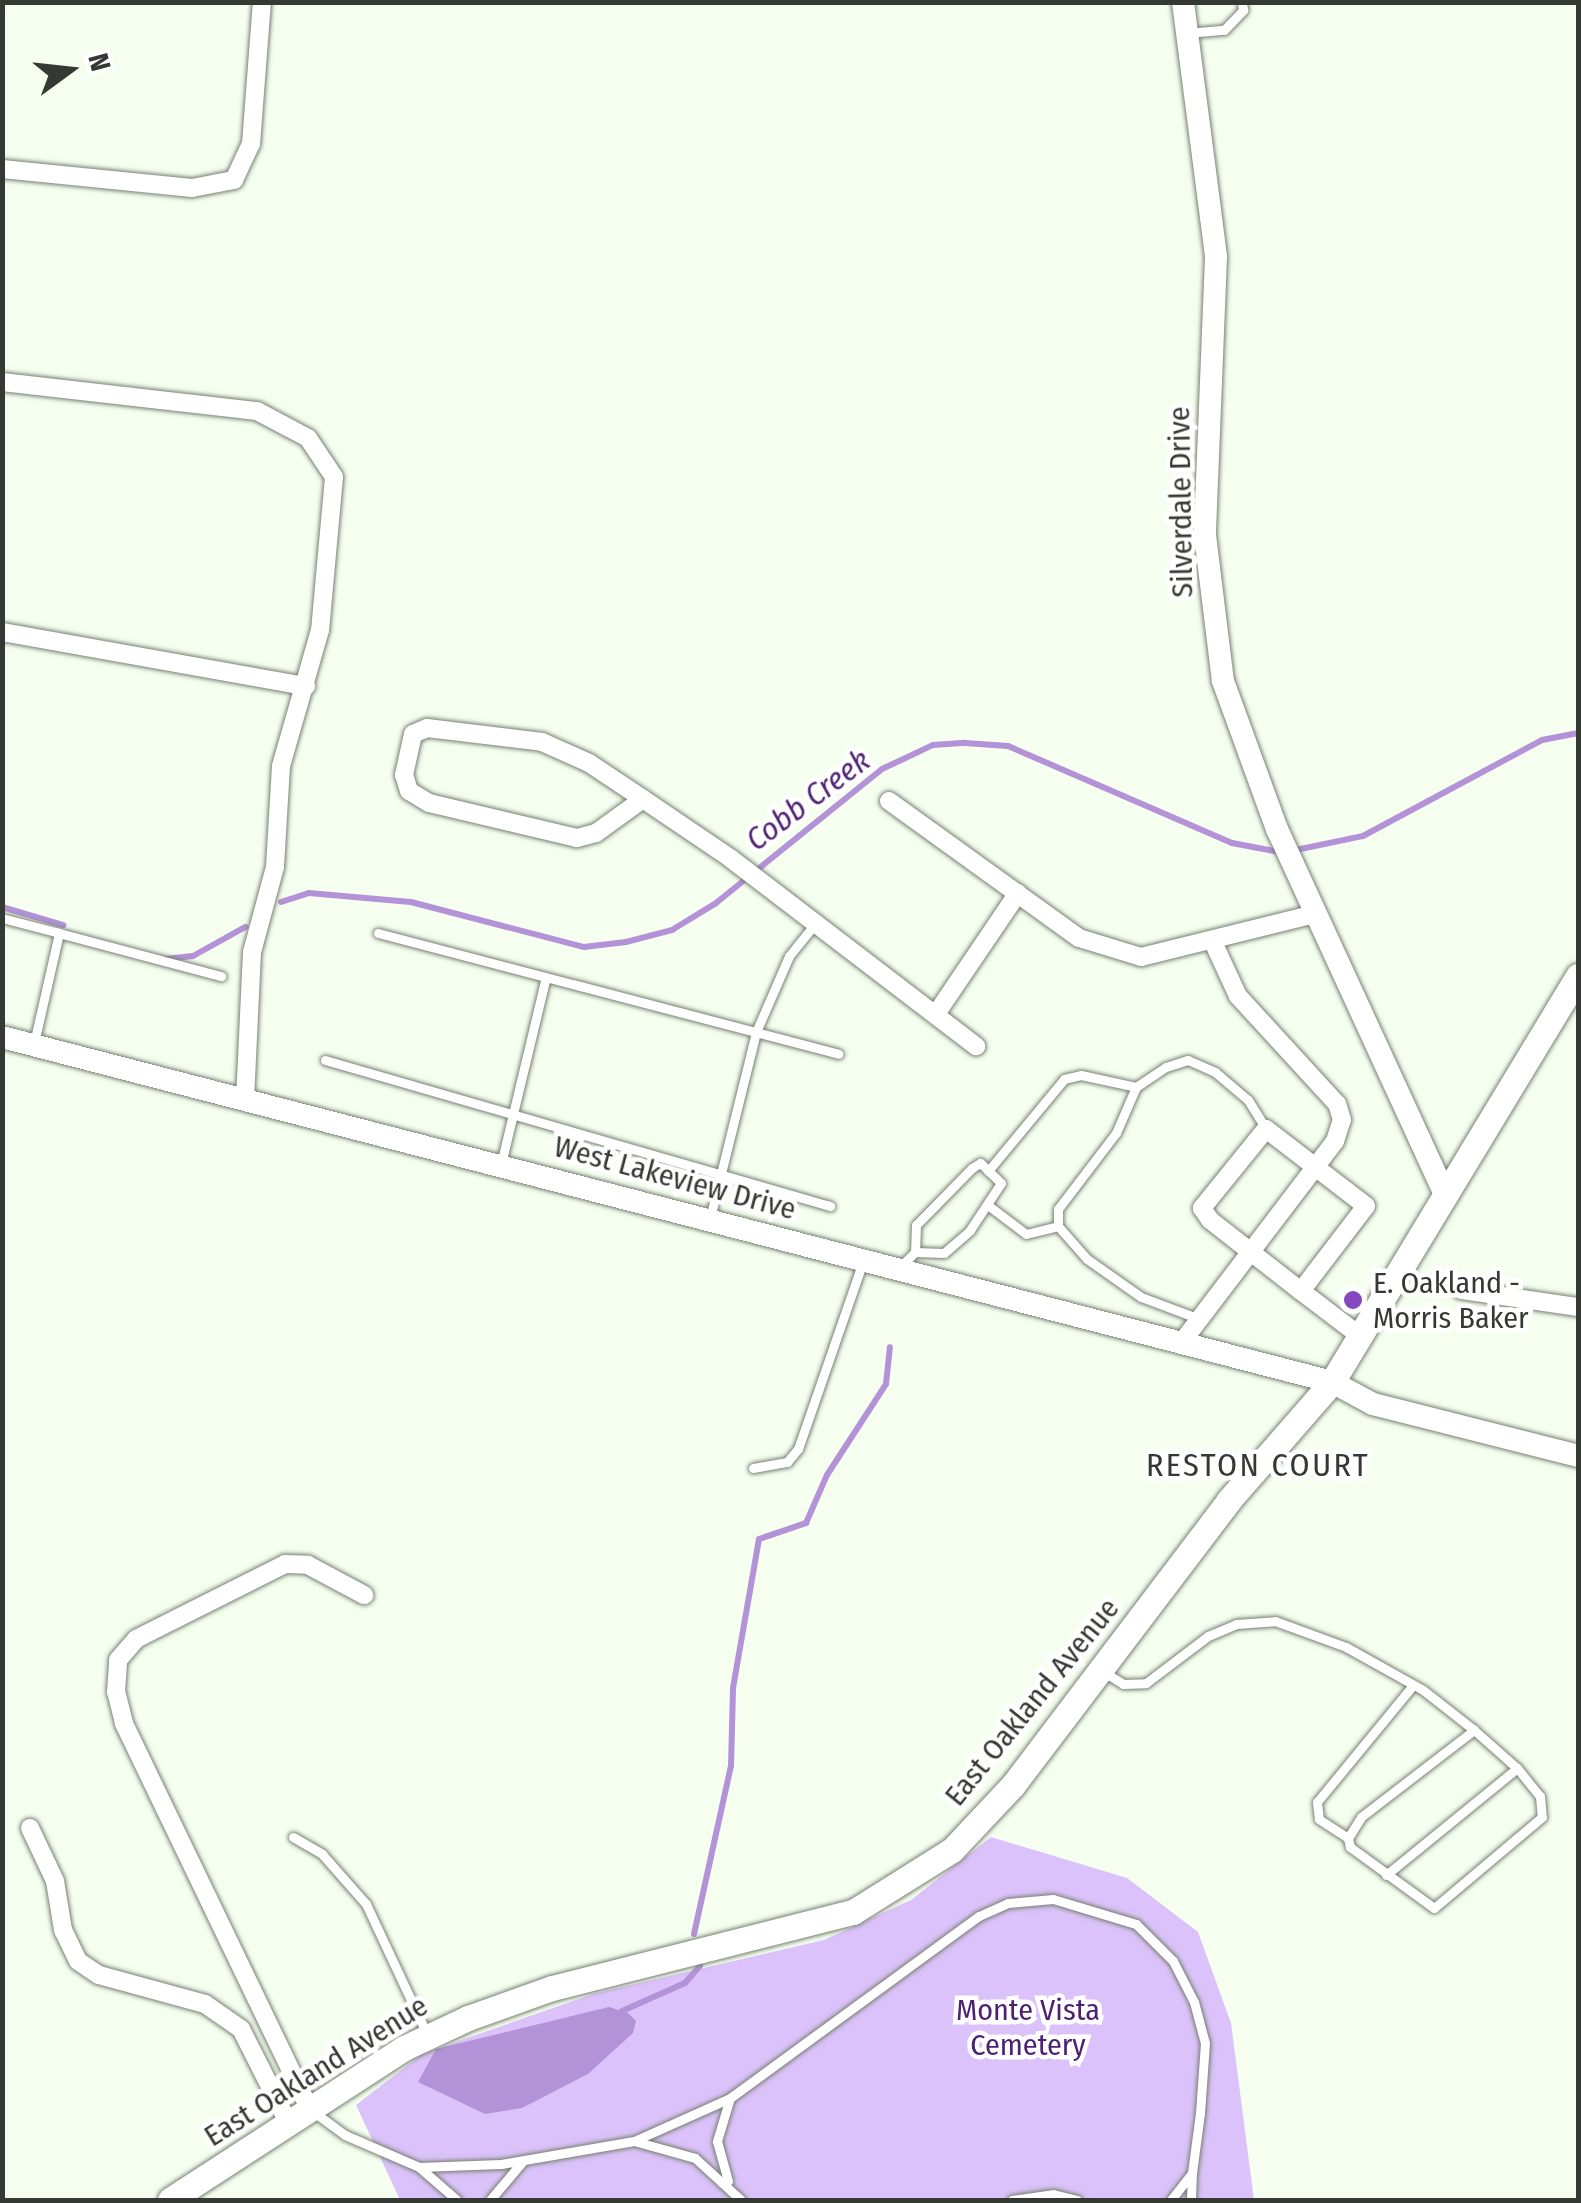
<!DOCTYPE html>
<html>
<head>
<meta charset="utf-8">
<style>
	body { margin:0 }
	#map { position:relative; width:1581px; height:2203px; overflow:hidden; background:#f5feef; font-family:"Fira Sans Condensed",sans-serif }
	div>[style] { position:absolute }
	.green>* { inset:0; background:#dbc2fa }
	.water>* { inset:0; background:#b392d8 }
	.stream>* { height:6px; margin:-3px; padding:0 3px; transform-origin:3px; border-radius:3px; background:#b392d8 }
	.roads { filter:drop-shadow(0 0 2px #778072) drop-shadow(0 0 2px #778072) }
	.service>* { height:9px; margin:-4.5px; padding:0 4.5px; transform-origin:4.5px; border-radius:4.5px; background:#fff }
	.minor>* { height:18px; margin:-9px; padding:0 9px; transform-origin:9px; border-radius:9px; background:#fff }
	.tertiary>* { height:22px; margin:-11px; padding:0 11px; transform-origin:11px; border-radius:11px; background:#fff }
	.secondary>* { height:25px; margin:-12.5px; padding:0 12.5px; transform-origin:12.5px; border-radius:12.5px; background:#fff }
	.dots>* { width:28px; height:28px; translate:-50% -50%; box-sizing:border-box; border:5px solid #fff; border-radius:50% }
	span { translate:-50% -50%; white-space:nowrap; text-align:center; line-height:1.15; -webkit-text-stroke:9px #fff; paint-order:stroke }
	.street-label { font-size:30px; color:#353933 }
	.poi-label { font-size:30px; color:#353933 }
	.left { translate:0 -50%; text-align:left }
	.park-label { font-size:30px; color:#4d2072 }
	.water-label { font-size:32px; color:#512677; font-style:italic }
	.neighbourhood-label { font-size:32px; color:#353933; letter-spacing:2.5px }
	.frame { position:absolute; inset:0; border:5px solid #353933; pointer-events:none }
	.north { position:absolute; left:20px; top:20px; width:100px; height:100px; -webkit-text-stroke:8px #fff; paint-order:stroke; rotate:75deg; font-size:28px; font-weight:700; line-height:40px; text-align:center; color:#353933 }
	.north::after { content:''; display:block; margin:auto; width:35px; height:45px; background:#353933; clip-path:polygon(50% 0,100% 100%,50% 72%,0 100%) }
</style>
</head>
<body>
<div id="map">
	<div class="green">
		<i style="clip-path:polygon(991px 1837px,1127px 1878px,1198px 1932px,1231px 2023px,1254px 2200px,400px 2200px,356px 2105px,422px 2054px,596px 1993px,824px 1940px,911px 1900px)"></i>
	</div>
	<div class="water">
		<i style="clip-path:polygon(609px 2007px,628px 2013px,636px 2021px,633px 2033px,588px 2074px,522px 2108px,485px 2114px,418px 2082px,436px 2049px)"></i>
	</div>
	<div class="stream">
		<i style="left:1291px;top:851px;width:74px;rotate:-11.8deg"></i>
		<i style="left:1363px;top:836px;width:203px;rotate:-28.2deg"></i>
		<i style="left:1542px;top:740px;width:37px;rotate:-11deg"></i>
		<i style="left:281px;top:902px;width:29px;rotate:-18deg"></i>
		<i style="left:309px;top:893px;width:102px;rotate:5deg"></i>
		<i style="left:411px;top:902px;width:179px;rotate:14.6deg"></i>
		<i style="left:584px;top:947px;width:42px;rotate:-6.8deg"></i>
		<i style="left:626px;top:942px;width:48px;rotate:-14.6deg"></i>
		<i style="left:672px;top:930px;width:52px;rotate:-31.5deg"></i>
		<i style="left:716px;top:903px;width:213px;rotate:-38.9deg"></i>
		<i style="left:882px;top:769px;width:56px;rotate:-25.2deg"></i>
		<i style="left:933px;top:745px;width:32px;rotate:-4deg"></i>
		<i style="left:965px;top:743px;width:43px;rotate:4deg"></i>
		<i style="left:1008px;top:746px;width:244px;rotate:23.4deg"></i>
		<i style="left:1232px;top:843px;width:48px;rotate:10.8deg"></i>
		<i style="left:2px;top:907px;width:64px;rotate:16.4deg"></i>
		<i style="left:165px;top:959px;width:28px;rotate:-6deg"></i>
		<i style="left:193px;top:956px;width:60px;rotate:-29.1deg"></i>
		<i style="left:694px;top:1934px;width:172px;rotate:-77.6deg"></i>
		<i style="left:731px;top:1766px;width:78px;rotate:-88.5deg"></i>
		<i style="left:733px;top:1688px;width:151px;rotate:-80.1deg"></i>
		<i style="left:759px;top:1539px;width:50px;rotate:-18.8deg"></i>
		<i style="left:806px;top:1523px;width:52px;rotate:-66.4deg"></i>
		<i style="left:827px;top:1475px;width:108px;rotate:-57deg"></i>
		<i style="left:886px;top:1384px;width:37px;rotate:-84deg"></i>
		<i style="left:622px;top:2011px;width:69px;rotate:-24deg"></i>
		<i style="left:685px;top:1983px;width:23px;rotate:-49deg"></i>
	</div>
	<div class="roads">
		<div class="service">
			<i style="left:1187px;top:33px;width:37px;rotate:-5deg"></i>
			<i style="left:1224px;top:30px;width:28px;rotate:-46deg"></i>
			<i style="left:1243px;top:10px;width:8px;rotate:-97deg"></i>
			<i style="left:2px;top:918px;width:59px;rotate:14.7deg"></i>
			<i style="left:59px;top:933px;width:113px;rotate:102.8deg"></i>
			<i style="left:59px;top:933px;width:168px;rotate:14.9deg"></i>
			<i style="left:378px;top:933px;width:476px;rotate:14.7deg"></i>
			<i style="left:325px;top:1060px;width:526px;rotate:16.13deg"></i>
			<i style="left:501px;top:1164px;width:192px;rotate:-76.5deg"></i>
			<i style="left:988px;top:1171px;width:119px;rotate:-50.4deg"></i>
			<i style="left:1064px;top:1079px;width:17px;rotate:-13deg"></i>
			<i style="left:1081px;top:1075px;width:56px;rotate:12.3deg"></i>
			<i style="left:989px;top:1206px;width:46px;rotate:37.1deg"></i>
			<i style="left:1026px;top:1234px;width:33px;rotate:-14deg"></i>
			<i style="left:710px;top:1218px;width:192px;rotate:-76.1deg"></i>
			<i style="left:756px;top:1032px;width:83px;rotate:-66.5deg"></i>
			<i style="left:789px;top:956px;width:40px;rotate:-51deg"></i>
			<i style="left:901px;top:1266px;width:20px;rotate:-45deg"></i>
			<i style="left:915px;top:1252px;width:29px;rotate:2deg"></i>
			<i style="left:944px;top:1253px;width:35px;rotate:-41deg"></i>
			<i style="left:970px;top:1230px;width:56px;rotate:-56.6deg"></i>
			<i style="left:1001px;top:1183px;width:29px;rotate:-136deg"></i>
			<i style="left:980px;top:1163px;width:9px;rotate:148deg"></i>
			<i style="left:972px;top:1168px;width:80px;rotate:134.5deg"></i>
			<i style="left:916px;top:1225px;width:27px;rotate:92deg"></i>
			<i style="left:1197px;top:1318px;width:60px;rotate:-159.4deg"></i>
			<i style="left:1141px;top:1297px;width:66px;rotate:-144.9deg"></i>
			<i style="left:1087px;top:1259px;width:44px;rotate:-131.3deg"></i>
			<i style="left:1058px;top:1226px;width:17px;rotate:-90deg"></i>
			<i style="left:1058px;top:1209px;width:96px;rotate:-52.7deg"></i>
			<i style="left:1116px;top:1133px;width:50px;rotate:-66.5deg"></i>
			<i style="left:1136px;top:1087px;width:36px;rotate:-34deg"></i>
			<i style="left:1166px;top:1067px;width:23px;rotate:-18deg"></i>
			<i style="left:1188px;top:1060px;width:30px;rotate:24deg"></i>
			<i style="left:1215px;top:1072px;width:43px;rotate:40.3deg"></i>
			<i style="left:1248px;top:1100px;width:34px;rotate:58deg"></i>
			<i style="left:753px;top:1468px;width:35px;rotate:-10deg"></i>
			<i style="left:787px;top:1462px;width:17px;rotate:-50deg"></i>
			<i style="left:798px;top:1449px;width:199px;rotate:-70.9deg"></i>
			<i style="left:1104px;top:1672px;width:22px;rotate:32deg"></i>
			<i style="left:1123px;top:1684px;width:23px;rotate:-2deg"></i>
			<i style="left:1146px;top:1683px;width:78px;rotate:-37.2deg"></i>
			<i style="left:1208px;top:1636px;width:30px;rotate:-23deg"></i>
			<i style="left:1236px;top:1624px;width:39px;rotate:-4deg"></i>
			<i style="left:1275px;top:1621px;width:76px;rotate:20.1deg"></i>
			<i style="left:1346px;top:1647px;width:88px;rotate:29.2deg"></i>
			<i style="left:1423px;top:1690px;width:65px;rotate:38.1deg"></i>
			<i style="left:1474px;top:1730px;width:57px;rotate:41.5deg"></i>
			<i style="left:1517px;top:1768px;width:36px;rotate:51deg"></i>
			<i style="left:1540px;top:1796px;width:21px;rotate:85deg"></i>
			<i style="left:1542px;top:1817px;width:141px;rotate:139.9deg"></i>
			<i style="left:1434px;top:1908px;width:104px;rotate:-144deg"></i>
			<i style="left:1350px;top:1847px;width:9px;rotate:-103deg"></i>
			<i style="left:1348px;top:1838px;width:25px;rotate:-58deg"></i>
			<i style="left:1361px;top:1817px;width:143px;rotate:-37.6deg"></i>
			<i style="left:293px;top:1837px;width:34px;rotate:30deg"></i>
			<i style="left:322px;top:1854px;width:67px;rotate:48.7deg"></i>
			<i style="left:366px;top:1904px;width:144px;rotate:64.9deg"></i>
			<i style="left:1348px;top:1838px;width:35px;rotate:-147deg"></i>
			<i style="left:1319px;top:1819px;width:17px;rotate:-97deg"></i>
			<i style="left:1317px;top:1802px;width:151px;rotate:-50.6deg"></i>
			<i style="left:1386px;top:1875px;width:169px;rotate:-39.2deg"></i>
			<i style="left:311px;top:2110px;width:42px;rotate:36.3deg"></i>
			<i style="left:345px;top:2135px;width:81px;rotate:23.4deg"></i>
			<i style="left:419px;top:2167px;width:50px;rotate:41deg"></i>
			<i style="left:634px;top:2141px;width:105px;rotate:-24.1deg"></i>
			<i style="left:730px;top:2098px;width:308px;rotate:-36.2deg"></i>
			<i style="left:979px;top:1916px;width:32px;rotate:-24deg"></i>
			<i style="left:1008px;top:1903px;width:45px;rotate:-5.1deg"></i>
			<i style="left:1053px;top:1899px;width:87px;rotate:16.8deg"></i>
			<i style="left:1136px;top:1924px;width:52px;rotate:45deg"></i>
			<i style="left:1173px;top:1961px;width:46px;rotate:62.9deg"></i>
			<i style="left:1194px;top:2002px;width:42px;rotate:75deg"></i>
			<i style="left:1205px;top:2043px;width:70px;rotate:94.1deg"></i>
			<i style="left:1200px;top:2113px;width:61px;rotate:97.6deg"></i>
			<i style="left:1192px;top:2173px;width:34px;rotate:128deg"></i>
			<i style="left:419px;top:2167px;width:82px;rotate:-2.1deg"></i>
			<i style="left:501px;top:2164px;width:135px;rotate:-9.8deg"></i>
			<i style="left:634px;top:2141px;width:63px;rotate:15.6deg"></i>
			<i style="left:695px;top:2158px;width:62px;rotate:42.4deg"></i>
			<i style="left:728px;top:2181px;width:41px;rotate:-105.4deg"></i>
			<i style="left:717px;top:2141px;width:42px;rotate:-73.3deg"></i>
			<i style="left:490px;top:2200px;width:50px;rotate:-49.9deg"></i>
			<i style="left:1012px;top:2200px;width:41px;rotate:-8.3deg"></i>
			<i style="left:1053px;top:2194px;width:25px;rotate:14deg"></i>
			<i style="left:1191px;top:2200px;width:27px;rotate:-88deg"></i>
		</div>
		<div class="minor">
			<i style="left:2px;top:169px;width:191px;rotate:5.7deg"></i>
			<i style="left:192px;top:188px;width:43px;rotate:-10.8deg"></i>
			<i style="left:234px;top:180px;width:40px;rotate:-65deg"></i>
			<i style="left:251px;top:144px;width:142px;rotate:-85.6deg"></i>
			<i style="left:2px;top:382px;width:257px;rotate:6.5deg"></i>
			<i style="left:257px;top:411px;width:58px;rotate:27.9deg"></i>
			<i style="left:308px;top:438px;width:47px;rotate:56.3deg"></i>
			<i style="left:334px;top:477px;width:154px;rotate:95.2deg"></i>
			<i style="left:320px;top:630px;width:141px;rotate:106deg"></i>
			<i style="left:281px;top:766px;width:101px;rotate:93.4deg"></i>
			<i style="left:275px;top:867px;width:88px;rotate:105.1deg"></i>
			<i style="left:252px;top:952px;width:146px;rotate:92.7deg"></i>
			<i style="left:2px;top:632px;width:309px;rotate:10.1deg"></i>
			<i style="left:643px;top:799px;width:58px;rotate:144.1deg"></i>
			<i style="left:596px;top:833px;width:20px;rotate:165deg"></i>
			<i style="left:577px;top:838px;width:152px;rotate:-166.7deg"></i>
			<i style="left:429px;top:803px;width:23px;rotate:-149deg"></i>
			<i style="left:409px;top:791px;width:17px;rotate:-107deg"></i>
			<i style="left:404px;top:775px;width:42px;rotate:-77.6deg"></i>
			<i style="left:413px;top:734px;width:15px;rotate:-23deg"></i>
			<i style="left:427px;top:728px;width:116px;rotate:6.9deg"></i>
			<i style="left:542px;top:742px;width:51px;rotate:24.1deg"></i>
			<i style="left:589px;top:763px;width:65px;rotate:33.7deg"></i>
			<i style="left:643px;top:799px;width:105px;rotate:34.1deg"></i>
			<i style="left:730px;top:858px;width:310px;rotate:37.4deg"></i>
			<i style="left:889px;top:801px;width:234px;rotate:35.8deg"></i>
			<i style="left:1079px;top:938px;width:65px;rotate:17deg"></i>
			<i style="left:1141px;top:957px;width:179px;rotate:-13.9deg"></i>
			<i style="left:936px;top:1014px;width:146px;rotate:-55.9deg"></i>
			<i style="left:1461px;top:1290px;width:118px;rotate:8.3deg"></i>
			<i style="left:1301px;top:1291px;width:107px;rotate:-52.6deg"></i>
			<i style="left:1366px;top:1206px;width:126px;rotate:-142.4deg"></i>
			<i style="left:1266px;top:1129px;width:102px;rotate:129deg"></i>
			<i style="left:1202px;top:1208px;width:14px;rotate:56deg"></i>
			<i style="left:1210px;top:1220px;width:115px;rotate:38deg"></i>
			<i style="left:1301px;top:1291px;width:74px;rotate:37.3deg"></i>
			<i style="left:1182px;top:1342px;width:253px;rotate:-52.7deg"></i>
			<i style="left:1335px;top:1141px;width:22px;rotate:-72deg"></i>
			<i style="left:1342px;top:1120px;width:17px;rotate:-107deg"></i>
			<i style="left:1337px;top:1104px;width:147px;rotate:-132.5deg"></i>
			<i style="left:1238px;top:996px;width:60px;rotate:-114.8deg"></i>
			<i style="left:30px;top:1828px;width:59px;rotate:64.7deg"></i>
			<i style="left:55px;top:1881px;width:50px;rotate:80.7deg"></i>
			<i style="left:63px;top:1930px;width:34px;rotate:64deg"></i>
			<i style="left:78px;top:1961px;width:25px;rotate:34deg"></i>
			<i style="left:99px;top:1975px;width:110px;rotate:15.3deg"></i>
			<i style="left:205px;top:2004px;width:44px;rotate:34.8deg"></i>
			<i style="left:241px;top:2029px;width:104px;rotate:63.2deg"></i>
			<i style="left:309px;top:2108px;width:427px;rotate:-115.7deg"></i>
			<i style="left:124px;top:1723px;width:32px;rotate:-104deg"></i>
			<i style="left:116px;top:1692px;width:32px;rotate:-86deg"></i>
			<i style="left:118px;top:1660px;width:28px;rotate:-49deg"></i>
			<i style="left:136px;top:1639px;width:167px;rotate:-26.7deg"></i>
			<i style="left:285px;top:1564px;width:23px;rotate:2deg"></i>
			<i style="left:308px;top:1565px;width:64px;rotate:28.2deg"></i>
		</div>
		<div class="tertiary">
			<i style="left:1183px;top:2px;width:257px;rotate:82.6deg"></i>
			<i style="left:1216px;top:257px;width:278px;rotate:92.3deg"></i>
			<i style="left:1205px;top:535px;width:147px;rotate:83deg"></i>
			<i style="left:1223px;top:681px;width:158px;rotate:70deg"></i>
			<i style="left:1277px;top:829px;width:404px;rotate:65.3deg"></i>
			<i style="left:2px;top:1037px;width:1374px;rotate:14.54deg"></i>
			<i style="left:1332px;top:1382px;width:47px;rotate:28.2deg"></i>
			<i style="left:1373px;top:1404px;width:211px;rotate:14.2deg"></i>
		</div>
		<div class="secondary">
			<i style="left:170px;top:2200px;width:279px;rotate:-33deg"></i>
			<i style="left:404px;top:2048px;width:71px;rotate:-25.1deg"></i>
			<i style="left:468px;top:2018px;width:89px;rotate:-19.7deg"></i>
			<i style="left:552px;top:1988px;width:310px;rotate:-14.2deg"></i>
			<i style="left:853px;top:1912px;width:117px;rotate:-32.1deg"></i>
			<i style="left:952px;top:1850px;width:89px;rotate:-46.8deg"></i>
			<i style="left:1013px;top:1785px;width:358px;rotate:-52.8deg"></i>
			<i style="left:1229px;top:1500px;width:157px;rotate:-48.9deg"></i>
			<i style="left:1332px;top:1382px;width:475px;rotate:-58.8deg"></i>
		</div>
	</div>
	<div class="dots">
		<i style="left:1353px;top:1300px;background:#8547bd"></i>
	</div>
	<div class="street-label">
		<span style="left:1181px;top:502px;rotate:-91deg">Silverdale Drive</span>
		<span style="left:675px;top:1178px;rotate:15deg">West Lakeview Drive</span>
		<span style="left:1032px;top:1702px;rotate:-51deg">East Oakland Avenue</span>
		<span style="left:316px;top:2071px;rotate:-32deg">East Oakland Avenue</span>
	</div>
	<div class="poi-label">
		<span class="left" style="left:1373px;top:1300px">E. Oakland -<br>Morris Baker</span>
	</div>
	<div class="park-label">
		<span style="left:1028px;top:2027px">Monte Vista<br>Cemetery</span>
	</div>
	<div class="water-label">
		<span style="left:808px;top:800px;rotate:-37deg">Cobb Creek</span>
	</div>
	<div class="neighbourhood-label">
		<span style="left:1258px;top:1465px">RESTON COURT</span>
	</div>
	<div class="frame"></div>
	<div class="north">N</div>
</div>
</body>
</html>
